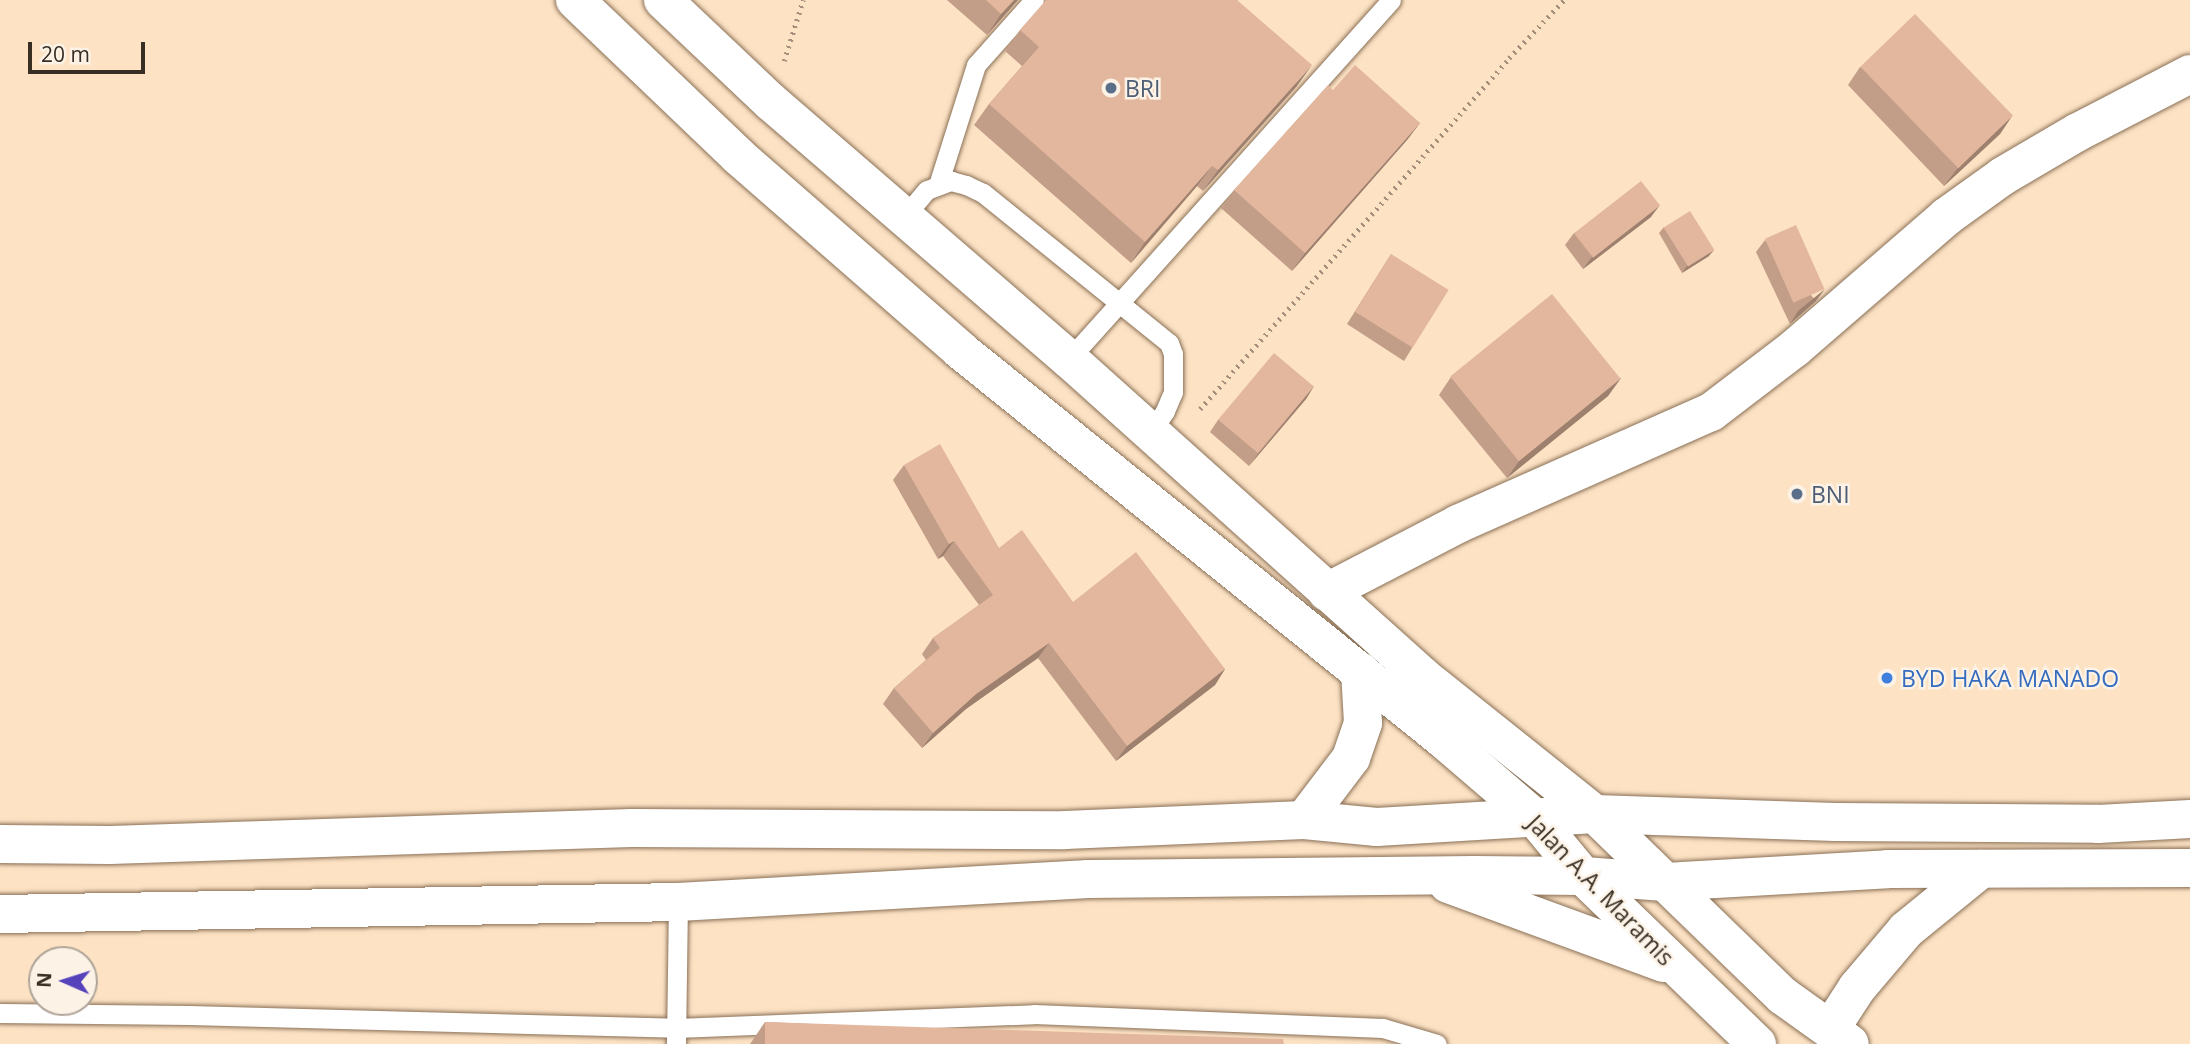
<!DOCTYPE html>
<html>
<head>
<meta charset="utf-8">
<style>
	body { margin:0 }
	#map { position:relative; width:2190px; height:1044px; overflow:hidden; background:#fde2c4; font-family:"Open Sans",sans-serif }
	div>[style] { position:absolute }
	.path>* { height:4.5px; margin-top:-2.25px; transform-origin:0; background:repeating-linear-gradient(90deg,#a38f7a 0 2px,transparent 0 7px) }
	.roads { filter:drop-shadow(0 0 2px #897056) drop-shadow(0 0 2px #897056) }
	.lane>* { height:19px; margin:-9.5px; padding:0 9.5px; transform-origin:9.5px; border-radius:9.5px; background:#fff }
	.street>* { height:38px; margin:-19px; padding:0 19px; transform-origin:19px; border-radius:19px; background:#fff }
	.highway>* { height:38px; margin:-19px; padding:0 19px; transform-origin:19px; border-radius:19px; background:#fff }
	.wall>* { inset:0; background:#c29d88 }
	.shaded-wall>* { inset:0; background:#9e806f }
	.building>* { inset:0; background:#e2b79e; transform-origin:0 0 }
	.dots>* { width:19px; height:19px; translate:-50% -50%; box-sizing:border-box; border:4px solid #fdf2e6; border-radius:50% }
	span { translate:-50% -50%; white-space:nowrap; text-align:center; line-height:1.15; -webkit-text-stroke:5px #fdf2e6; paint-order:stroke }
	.service-label { font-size:23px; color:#4e5e75 }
	.left { translate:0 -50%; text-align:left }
	.shop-label { font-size:23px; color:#366cbe }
	.street-label { font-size:23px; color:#382e23 }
	.north { position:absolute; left:28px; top:946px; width:70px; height:70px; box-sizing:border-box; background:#fdf2e6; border:2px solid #aea498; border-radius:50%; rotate:273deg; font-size:19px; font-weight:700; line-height:28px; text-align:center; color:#382e23 }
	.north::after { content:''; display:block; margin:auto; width:24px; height:32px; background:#5643bb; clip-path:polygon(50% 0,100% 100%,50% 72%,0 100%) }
	.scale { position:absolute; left:28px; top:42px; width:117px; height:32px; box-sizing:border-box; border:4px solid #382e23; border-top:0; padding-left:9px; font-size:21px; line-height:24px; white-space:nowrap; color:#382e23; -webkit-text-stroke:5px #fdf2e6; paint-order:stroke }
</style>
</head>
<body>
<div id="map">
	<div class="path">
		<i style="left:784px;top:61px;width:64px;rotate:-72.7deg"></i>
		<i style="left:1200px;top:409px;width:468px;rotate:-48.6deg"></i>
		<i style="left:1509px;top:58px;width:80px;rotate:-46.5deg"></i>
	</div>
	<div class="roads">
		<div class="lane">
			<i style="left:938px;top:185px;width:126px;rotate:-72.4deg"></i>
			<i style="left:976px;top:65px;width:87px;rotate:-48.3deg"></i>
			<i style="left:904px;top:217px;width:35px;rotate:-50deg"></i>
			<i style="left:927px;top:190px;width:26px;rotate:-21deg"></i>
			<i style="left:951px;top:181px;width:16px;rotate:15deg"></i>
			<i style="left:966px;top:185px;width:19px;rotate:25deg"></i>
			<i style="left:983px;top:193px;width:239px;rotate:38.9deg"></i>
			<i style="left:1169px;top:343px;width:12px;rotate:70deg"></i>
			<i style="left:1173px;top:354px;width:38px;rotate:90deg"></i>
			<i style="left:1173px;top:392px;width:21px;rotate:113deg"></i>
			<i style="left:1165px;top:411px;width:25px;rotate:124deg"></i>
			<i style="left:1069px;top:359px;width:482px;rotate:-48.1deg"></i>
			<i style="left:0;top:1013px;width:189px;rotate:0.6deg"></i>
			<i style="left:189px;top:1015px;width:487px;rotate:1.5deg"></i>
			<i style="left:676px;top:1028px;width:358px;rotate:-2.2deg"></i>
			<i style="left:1034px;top:1014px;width:349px;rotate:2.3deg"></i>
			<i style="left:1383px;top:1028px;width:56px;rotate:16.5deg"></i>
			<i style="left:676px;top:1044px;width:142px;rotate:-89.2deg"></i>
		</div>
		<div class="street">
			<i style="left:1327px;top:592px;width:148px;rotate:-27.4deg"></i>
			<i style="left:1458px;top:524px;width:277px;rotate:-23.9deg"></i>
			<i style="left:1711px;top:412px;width:106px;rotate:-37.3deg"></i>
			<i style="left:1795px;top:348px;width:200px;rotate:-40.9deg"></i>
			<i style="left:1946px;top:217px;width:70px;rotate:-35.7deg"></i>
			<i style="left:2003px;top:176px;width:87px;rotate:-30.4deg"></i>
			<i style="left:2078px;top:132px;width:126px;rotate:-27.4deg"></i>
		</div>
		<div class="highway">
			<i style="left:575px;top:0;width:226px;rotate:43.7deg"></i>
			<i style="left:738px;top:156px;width:295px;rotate:41.1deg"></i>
			<i style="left:960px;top:350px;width:620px;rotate:38.85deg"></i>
			<i style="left:1443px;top:739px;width:121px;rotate:40.7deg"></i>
			<i style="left:1535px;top:818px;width:75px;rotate:50.4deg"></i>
			<i style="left:1583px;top:876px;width:242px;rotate:44deg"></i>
			<i style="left:663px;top:0;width:149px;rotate:43.4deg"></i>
			<i style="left:771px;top:102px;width:394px;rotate:40.8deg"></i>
			<i style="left:1069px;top:359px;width:474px;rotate:41.9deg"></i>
			<i style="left:1422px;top:676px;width:221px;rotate:38.6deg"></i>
			<i style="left:1595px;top:814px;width:262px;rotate:44.1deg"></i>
			<i style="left:1783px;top:996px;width:82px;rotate:35.6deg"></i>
			<i style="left:1304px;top:820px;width:78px;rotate:-52.8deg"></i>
			<i style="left:1351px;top:758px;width:37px;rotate:-71deg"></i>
			<i style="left:1363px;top:723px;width:52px;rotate:-93.3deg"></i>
			<i style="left:0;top:844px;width:110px;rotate:0.5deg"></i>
			<i style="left:110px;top:845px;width:522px;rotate:-1.87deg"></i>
			<i style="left:632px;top:828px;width:433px;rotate:0.3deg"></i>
			<i style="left:1065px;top:830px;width:239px;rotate:-2.4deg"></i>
			<i style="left:1304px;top:820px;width:73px;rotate:5.5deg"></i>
			<i style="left:1377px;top:827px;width:218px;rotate:-3.4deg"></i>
			<i style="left:1595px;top:814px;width:240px;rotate:1.9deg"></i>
			<i style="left:1835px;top:822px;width:263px;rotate:0.4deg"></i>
			<i style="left:2098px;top:824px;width:92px;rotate:-3.1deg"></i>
			<i style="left:1448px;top:884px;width:230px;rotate:20.1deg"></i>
			<i style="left:0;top:914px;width:678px;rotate:-1.01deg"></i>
			<i style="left:678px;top:902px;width:411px;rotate:-3.2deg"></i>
			<i style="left:1088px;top:879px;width:386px;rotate:-0.6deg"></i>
			<i style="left:1474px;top:875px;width:109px;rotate:0.5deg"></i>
			<i style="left:1583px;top:876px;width:82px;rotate:4.2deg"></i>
			<i style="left:1665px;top:882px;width:223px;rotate:-3.3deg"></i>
			<i style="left:1888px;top:869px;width:302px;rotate:-0.2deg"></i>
			<i style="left:1831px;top:1028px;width:48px;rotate:-57deg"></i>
			<i style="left:1857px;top:988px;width:76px;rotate:-49.8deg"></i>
			<i style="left:1906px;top:930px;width:97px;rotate:-39.1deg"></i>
		</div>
	</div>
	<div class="wall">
		<i style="clip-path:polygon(947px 0,1018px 0,987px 35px)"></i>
		<i style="clip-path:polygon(1045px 0,1237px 0,1297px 86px,1203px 191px,1197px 186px,1131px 263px,974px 125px,989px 104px,1022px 66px,1005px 51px,1020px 30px,1045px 2px)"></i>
		<i style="clip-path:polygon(1860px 67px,2012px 116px,2000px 134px,1944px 186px,1848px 85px)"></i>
		<i style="clip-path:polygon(1333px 90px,1420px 123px,1407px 140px,1292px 271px,1221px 208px,1234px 190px)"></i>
		<i style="clip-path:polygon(1651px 217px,1583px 269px,1565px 245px,1574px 233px)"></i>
		<i style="clip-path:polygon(1664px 227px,1709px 256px,1682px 273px,1659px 233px)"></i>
		<i style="clip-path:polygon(1765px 240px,1816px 301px,1790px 324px,1756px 252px)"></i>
		<i style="clip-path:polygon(1391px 254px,1412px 348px,1404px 361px,1347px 324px)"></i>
		<i style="clip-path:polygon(1451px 377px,1621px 378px,1608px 396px,1507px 478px,1439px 395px)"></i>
		<i style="clip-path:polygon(1314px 386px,1306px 399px,1249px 466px,1210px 432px,1218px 420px)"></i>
		<i style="clip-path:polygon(904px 465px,999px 548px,1073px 602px,1225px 669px,1215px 685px,1116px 761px,1038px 658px,966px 709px,922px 748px,883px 704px,894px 688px,926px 660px,922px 654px,933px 638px,979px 605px,943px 556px,938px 559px,893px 480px)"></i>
		<i style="clip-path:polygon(765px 1022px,1284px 1044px,750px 1044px)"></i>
	</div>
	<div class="shaded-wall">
		<i style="clip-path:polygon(1014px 0,1018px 0,987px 35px,1001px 14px)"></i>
		<i style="clip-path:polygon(1312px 65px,1297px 86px,1203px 191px,1218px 170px)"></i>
		<i style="clip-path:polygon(2012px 116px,2000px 134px,1944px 186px,1957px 169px)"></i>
		<i style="clip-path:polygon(1420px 123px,1407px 140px,1292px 271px,1305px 253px)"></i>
		<i style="clip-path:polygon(1212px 166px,1197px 186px,1131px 263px,1145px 242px)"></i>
		<i style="clip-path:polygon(1660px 205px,1651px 217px,1583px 269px,1592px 257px)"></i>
		<i style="clip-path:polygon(1714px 250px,1709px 256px,1682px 273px,1687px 266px)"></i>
		<i style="clip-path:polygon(1825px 289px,1816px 301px,1790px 324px,1798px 311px)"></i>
		<i style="clip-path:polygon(1621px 378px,1608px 396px,1507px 478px,1519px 461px)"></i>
		<i style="clip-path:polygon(1314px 386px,1306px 399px,1249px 466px,1258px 454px)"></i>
		<i style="clip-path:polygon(954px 541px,943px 556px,938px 559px,949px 544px)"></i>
		<i style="clip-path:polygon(1049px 643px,1038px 658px,966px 709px,922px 748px,933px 733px,976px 694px)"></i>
		<i style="clip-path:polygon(1225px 669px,1215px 685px,1116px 761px,1127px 746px)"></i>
	</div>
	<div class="building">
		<i style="clip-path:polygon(986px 0,1014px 0,1001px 14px)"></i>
		<i style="clip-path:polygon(1046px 0,1237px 0,1312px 65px,1218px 170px,1212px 166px,1145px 242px,989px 104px,1039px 47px,1020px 30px)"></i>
		<i style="left:1915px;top:14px;width:141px;height:76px;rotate:46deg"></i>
		<i style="clip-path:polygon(1355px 65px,1420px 123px,1305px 253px,1234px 190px,1328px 85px,1333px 90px)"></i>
		<i style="left:1641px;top:181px;width:31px;height:85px;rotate:52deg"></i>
		<i style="left:1690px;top:211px;width:46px;height:31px;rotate:58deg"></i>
		<i style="left:1796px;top:225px;width:70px;height:34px;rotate:66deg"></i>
		<i style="left:1391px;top:254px;width:68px;height:68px;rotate:32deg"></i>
		<i style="left:1552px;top:294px;width:109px;height:131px;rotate:51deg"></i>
		<i style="left:1274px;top:353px;width:52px;height:87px;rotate:40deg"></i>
		<i style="clip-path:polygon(940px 444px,999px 548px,1022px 530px,1073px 602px,1136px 552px,1225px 669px,1127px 746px,1049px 643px,976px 694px,933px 733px,894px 688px,940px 648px,933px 638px,993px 595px,954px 541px,949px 544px,904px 465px)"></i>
		<i style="clip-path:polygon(765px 1022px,1283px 1039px,1284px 1044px,765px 1044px)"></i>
	</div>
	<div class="dots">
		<i style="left:1111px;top:88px;background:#5c6f8a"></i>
		<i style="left:1797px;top:494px;background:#5c6f8a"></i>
		<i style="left:1887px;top:678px;background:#3f7fe0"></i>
	</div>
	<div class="service-label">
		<span class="left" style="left:1125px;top:88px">BRI</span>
		<span class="left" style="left:1811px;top:494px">BNI</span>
	</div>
	<div class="shop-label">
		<span class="left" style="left:1901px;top:678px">BYD HAKA MANADO</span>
	</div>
	<div class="street-label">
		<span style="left:1601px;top:890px;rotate:46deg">Jalan A.A. Maramis</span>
	</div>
	<div class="north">N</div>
	<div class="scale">20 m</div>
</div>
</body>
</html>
